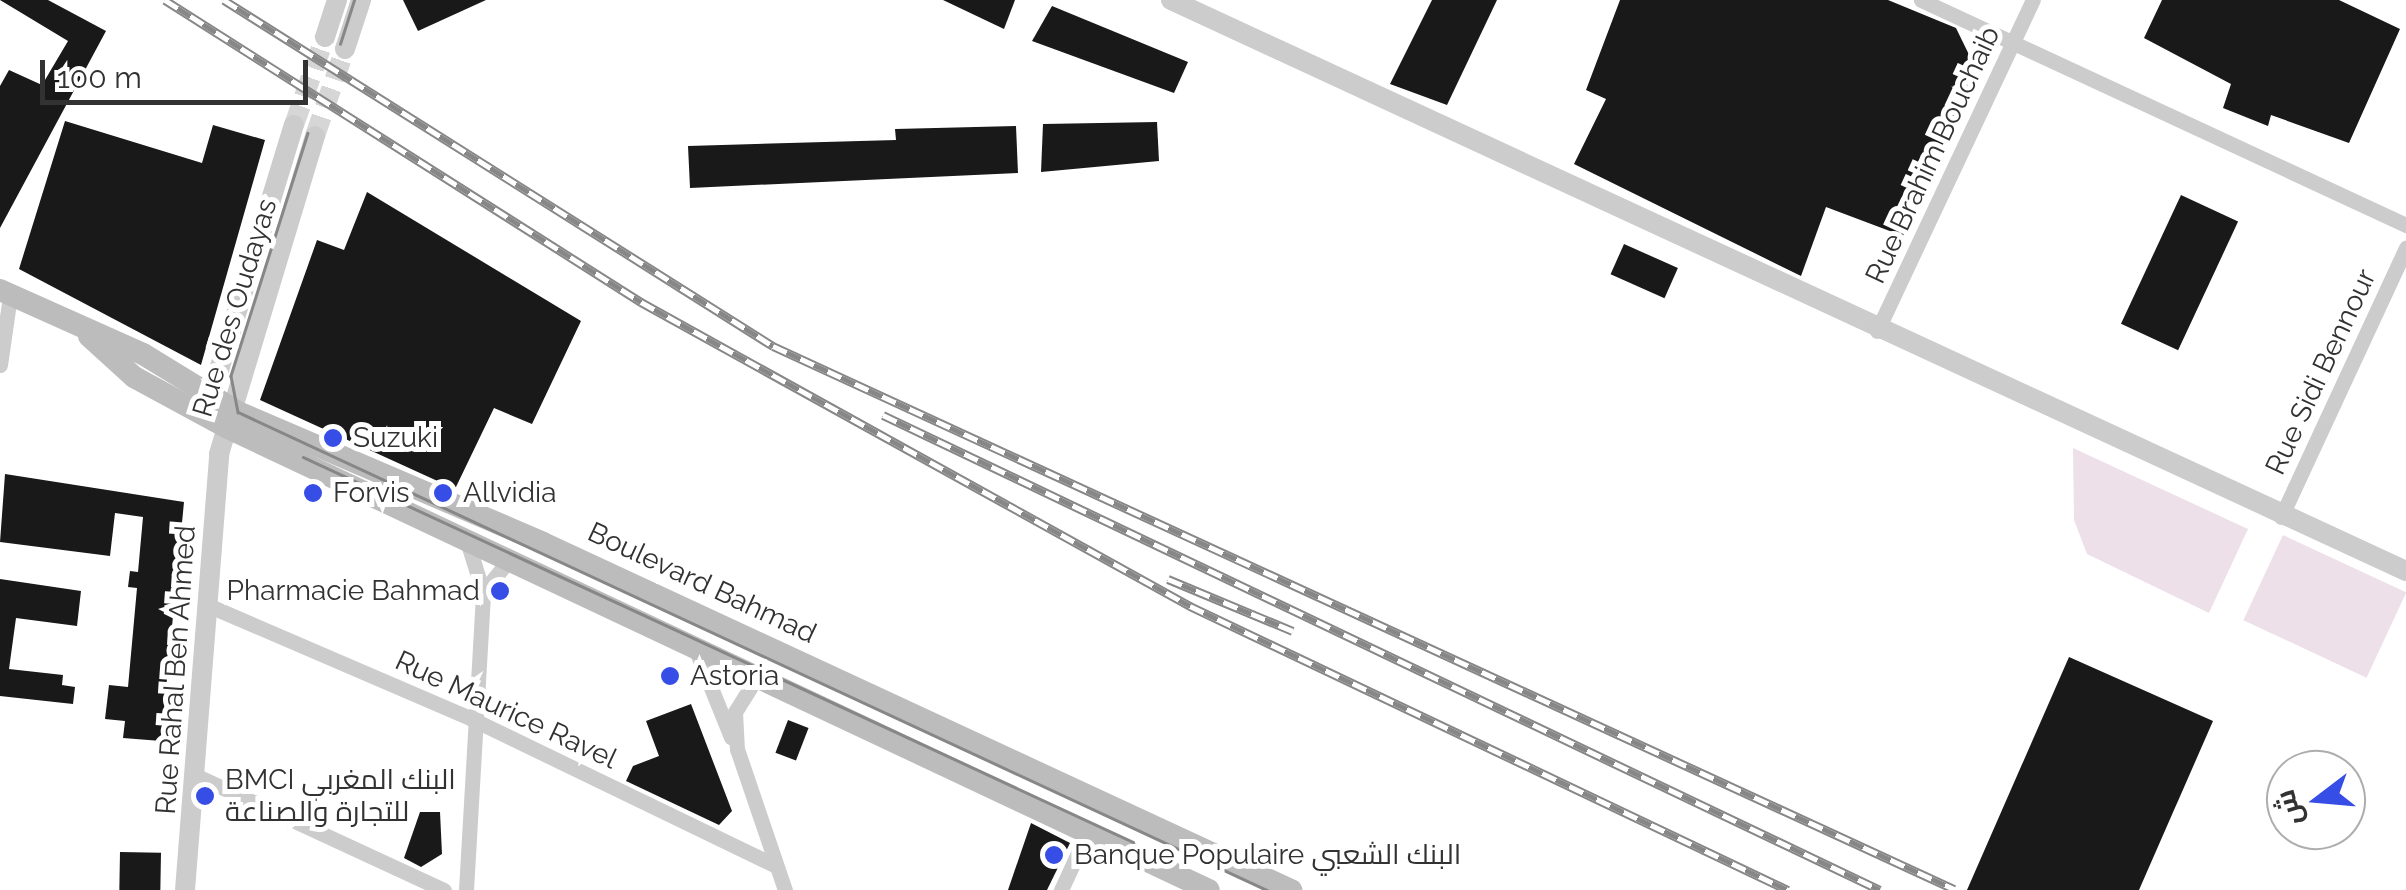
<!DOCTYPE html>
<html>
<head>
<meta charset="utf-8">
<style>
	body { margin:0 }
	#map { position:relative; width:2406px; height:890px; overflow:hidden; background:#fff; font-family:Raleway,Cairo,sans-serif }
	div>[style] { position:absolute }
	.green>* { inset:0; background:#eee0e8; transform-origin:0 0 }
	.building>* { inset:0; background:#191919; transform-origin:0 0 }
	.tertiary-tunnel>* { height:20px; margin-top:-10px; transform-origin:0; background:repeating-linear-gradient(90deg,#d6d6d6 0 20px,transparent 0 30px) }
	.minor>* { height:15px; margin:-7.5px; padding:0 7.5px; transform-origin:7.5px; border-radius:7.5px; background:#ccc }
	.tertiary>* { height:20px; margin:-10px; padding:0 10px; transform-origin:10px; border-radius:10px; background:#ccc }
	.secondary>* { height:22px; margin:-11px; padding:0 11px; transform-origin:11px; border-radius:11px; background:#bcbcbc }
	.tram>* { height:2.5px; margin:-1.25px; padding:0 1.25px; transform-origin:1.25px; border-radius:1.25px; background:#878787 }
	.rail>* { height:9px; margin-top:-4.5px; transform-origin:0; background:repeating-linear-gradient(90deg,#fff 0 15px,#878787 0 30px); box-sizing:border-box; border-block:2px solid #878787 }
	.dots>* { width:28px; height:28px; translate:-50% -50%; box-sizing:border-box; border:5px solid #fff; border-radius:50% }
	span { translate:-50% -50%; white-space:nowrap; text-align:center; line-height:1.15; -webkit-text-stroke:10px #fff; paint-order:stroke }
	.street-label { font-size:28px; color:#323232 }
	.poi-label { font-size:28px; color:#323232 }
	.left { translate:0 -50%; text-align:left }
	.right { translate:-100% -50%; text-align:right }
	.north { position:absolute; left:2266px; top:750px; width:100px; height:100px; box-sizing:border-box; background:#fff; border:2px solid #adadad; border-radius:50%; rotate:254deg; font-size:28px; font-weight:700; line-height:40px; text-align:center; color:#323232 }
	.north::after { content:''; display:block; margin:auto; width:35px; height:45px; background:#364de6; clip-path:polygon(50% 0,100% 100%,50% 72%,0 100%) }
	.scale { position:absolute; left:40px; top:60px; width:268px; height:45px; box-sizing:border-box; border:5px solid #323232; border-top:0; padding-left:12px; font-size:30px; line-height:35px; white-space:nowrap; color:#323232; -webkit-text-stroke:8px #fff; paint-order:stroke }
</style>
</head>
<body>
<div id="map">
	<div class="green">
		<i style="clip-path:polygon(2073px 448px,2248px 529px,2209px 613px,2087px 554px,2074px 520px)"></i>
		<i style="left:2283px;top:535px;width:136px;height:94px;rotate:25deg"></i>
	</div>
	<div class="building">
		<i style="clip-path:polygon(0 0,48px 0,106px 31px,0 228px,0 86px,9px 70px,42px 85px,68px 41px)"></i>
		<i style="clip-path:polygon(403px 0,486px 0,418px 31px)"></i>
		<i style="clip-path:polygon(943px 0,1015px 0,1004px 29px)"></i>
		<i style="clip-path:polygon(1432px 0,1497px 0,1447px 105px,1390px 84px)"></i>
		<i style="clip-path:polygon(1620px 0,1888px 0,1956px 28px,1976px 69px,1903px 236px,1826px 207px,1801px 276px,1574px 164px,1606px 99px,1586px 90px)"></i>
		<i style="clip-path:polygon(2162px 0,2339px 0,2400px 29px,2349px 143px,2271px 115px,2268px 126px,2223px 108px,2231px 84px,2144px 38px)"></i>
		<i style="clip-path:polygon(1052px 6px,1188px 62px,1174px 93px,1032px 41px)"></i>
		<i style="clip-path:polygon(65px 121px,202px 163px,213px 125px,265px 140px,201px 365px,19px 269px)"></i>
		<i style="clip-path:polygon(1157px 122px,1159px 161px,1041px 172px,1043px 124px)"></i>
		<i style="clip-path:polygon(1016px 126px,1018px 173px,690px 188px,688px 146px,896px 140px,895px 129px)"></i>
		<i style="clip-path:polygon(367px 192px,581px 321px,532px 424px,494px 408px,455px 489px,260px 400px,317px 240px,344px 250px)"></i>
		<i style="left:2181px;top:195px;width:63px;height:142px;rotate:25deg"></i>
		<i style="left:1624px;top:244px;width:59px;height:33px;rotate:24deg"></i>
		<i style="clip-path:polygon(5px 474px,184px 502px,161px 741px,123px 738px,125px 721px,105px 719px,109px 685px,128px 687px,137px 588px,128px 587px,130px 571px,138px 572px,143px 517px,115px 513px,110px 556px,0 542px)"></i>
		<i style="clip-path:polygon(0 579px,81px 591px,77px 626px,16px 618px,9px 669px,63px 675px,62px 685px,75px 687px,73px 704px,0 696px)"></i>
		<i style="clip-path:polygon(2069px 657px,2213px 721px,2139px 890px,1967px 890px)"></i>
		<i style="clip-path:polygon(691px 704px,732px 811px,719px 825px,626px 781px,633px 766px,659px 756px,646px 721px)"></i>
		<i style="left:788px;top:720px;width:22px;height:35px;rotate:21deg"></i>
		<i style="clip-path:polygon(420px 812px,440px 812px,442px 854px,421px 867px,404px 858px)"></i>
		<i style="clip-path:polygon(1031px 823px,1070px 843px,1047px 890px,1008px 890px)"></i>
		<i style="left:120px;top:852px;width:41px;height:38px;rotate:1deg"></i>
	</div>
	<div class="tertiary-tunnel">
		<i style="left:294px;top:125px;width:93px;rotate:-70.6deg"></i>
		<i style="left:315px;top:136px;width:92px;rotate:-71deg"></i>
	</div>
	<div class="minor">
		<i style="left:1921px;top:0;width:535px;rotate:24.89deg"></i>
		<i style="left:1877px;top:331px;width:366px;rotate:-64.8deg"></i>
		<i style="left:0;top:365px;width:70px;rotate:-81.8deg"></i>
		<i style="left:2281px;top:517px;width:297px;rotate:-65.1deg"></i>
		<i style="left:483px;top:592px;width:38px;rotate:-51deg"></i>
		<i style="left:212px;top:607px;width:283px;rotate:23.3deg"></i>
		<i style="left:472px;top:719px;width:338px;rotate:25.8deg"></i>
		<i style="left:697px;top:653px;width:91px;rotate:68deg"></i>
		<i style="left:755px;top:680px;width:38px;rotate:122deg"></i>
		<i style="left:735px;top:712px;width:37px;rotate:87deg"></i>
		<i style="left:737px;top:749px;width:149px;rotate:71.2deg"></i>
		<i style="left:197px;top:776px;width:272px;rotate:24.8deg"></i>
		<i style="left:466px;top:890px;width:298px;rotate:-86.7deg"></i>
		<i style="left:483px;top:592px;width:50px;rotate:-107.4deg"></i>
		<i style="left:1061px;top:890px;width:65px;rotate:-65.4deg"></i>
	</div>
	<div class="tertiary">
		<i style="left:1171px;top:0;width:1361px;rotate:24.81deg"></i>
		<i style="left:325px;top:37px;width:39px;rotate:-72deg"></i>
		<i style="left:345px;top:49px;width:52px;rotate:-71.9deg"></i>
		<i style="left:207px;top:409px;width:297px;rotate:-73deg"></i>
		<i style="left:185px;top:890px;width:437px;rotate:-85.5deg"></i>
		<i style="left:219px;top:454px;width:332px;rotate:-73.2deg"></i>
	</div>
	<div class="secondary">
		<i style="left:0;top:290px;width:157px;rotate:24.1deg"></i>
		<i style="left:143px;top:354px;width:111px;rotate:31.4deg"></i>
		<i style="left:238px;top:412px;width:332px;rotate:23.2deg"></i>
		<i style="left:543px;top:543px;width:825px;rotate:24.89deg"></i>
		<i style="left:89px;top:336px;width:61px;rotate:42.3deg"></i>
		<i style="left:134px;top:377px;width:107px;rotate:28.5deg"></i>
		<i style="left:228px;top:428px;width:1084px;rotate:25.22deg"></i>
	</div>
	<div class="tram">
		<i style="left:340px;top:44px;width:46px;rotate:-72.3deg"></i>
		<i style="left:308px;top:133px;width:255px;rotate:107.6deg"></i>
		<i style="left:231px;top:376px;width:37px;rotate:79deg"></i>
		<i style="left:238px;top:412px;width:1135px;rotate:24.92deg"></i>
		<i style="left:303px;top:457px;width:915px;rotate:24.88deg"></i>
	</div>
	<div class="rail">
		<i style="left:165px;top:0;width:564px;rotate:32.39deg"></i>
		<i style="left:641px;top:302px;width:628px;rotate:28.97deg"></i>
		<i style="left:1190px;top:606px;width:662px;rotate:25.4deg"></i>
		<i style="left:224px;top:0;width:649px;rotate:32.22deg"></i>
		<i style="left:773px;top:346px;width:1300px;rotate:24.69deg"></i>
		<i style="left:883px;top:415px;width:1104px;rotate:25.47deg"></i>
		<i style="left:1168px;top:579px;width:135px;rotate:22.6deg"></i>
	</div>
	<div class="dots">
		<i style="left:333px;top:438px;background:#364de6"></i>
		<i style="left:313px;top:493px;background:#364de6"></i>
		<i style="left:443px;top:493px;background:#364de6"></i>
		<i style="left:500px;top:591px;background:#364de6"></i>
		<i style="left:670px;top:676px;background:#364de6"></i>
		<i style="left:205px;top:796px;background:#364de6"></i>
		<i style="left:1054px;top:855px;background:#364de6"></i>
	</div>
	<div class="street-label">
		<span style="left:1933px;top:155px;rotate:-65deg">Rue Brahim Bouchaib</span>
		<span style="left:235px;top:308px;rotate:-73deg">Rue des Oudayas</span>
		<span style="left:2321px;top:372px;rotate:-65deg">Rue Sidi Bennour</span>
		<span style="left:702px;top:583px;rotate:25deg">Boulevard Bahmad</span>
		<span style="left:176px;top:670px;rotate:-86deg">Rue Rahal Ben Ahmed</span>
		<span style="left:506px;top:710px;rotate:25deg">Rue Maurice Ravel</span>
	</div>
	<div class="poi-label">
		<span class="left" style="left:353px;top:438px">Suzuki</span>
		<span class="left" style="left:333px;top:493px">Forvis</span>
		<span class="left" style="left:463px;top:493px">Allvidia</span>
		<span class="right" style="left:480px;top:591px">Pharmacie Bahmad</span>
		<span class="left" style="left:690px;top:676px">Astoria</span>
		<span class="left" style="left:225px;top:796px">BMCI البنك المغربي<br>للتجارة والصناعة</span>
		<span class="left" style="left:1074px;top:855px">Banque Populaire البنك الشعبي</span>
	</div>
	<div class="north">ش</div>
	<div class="scale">100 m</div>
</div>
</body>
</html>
